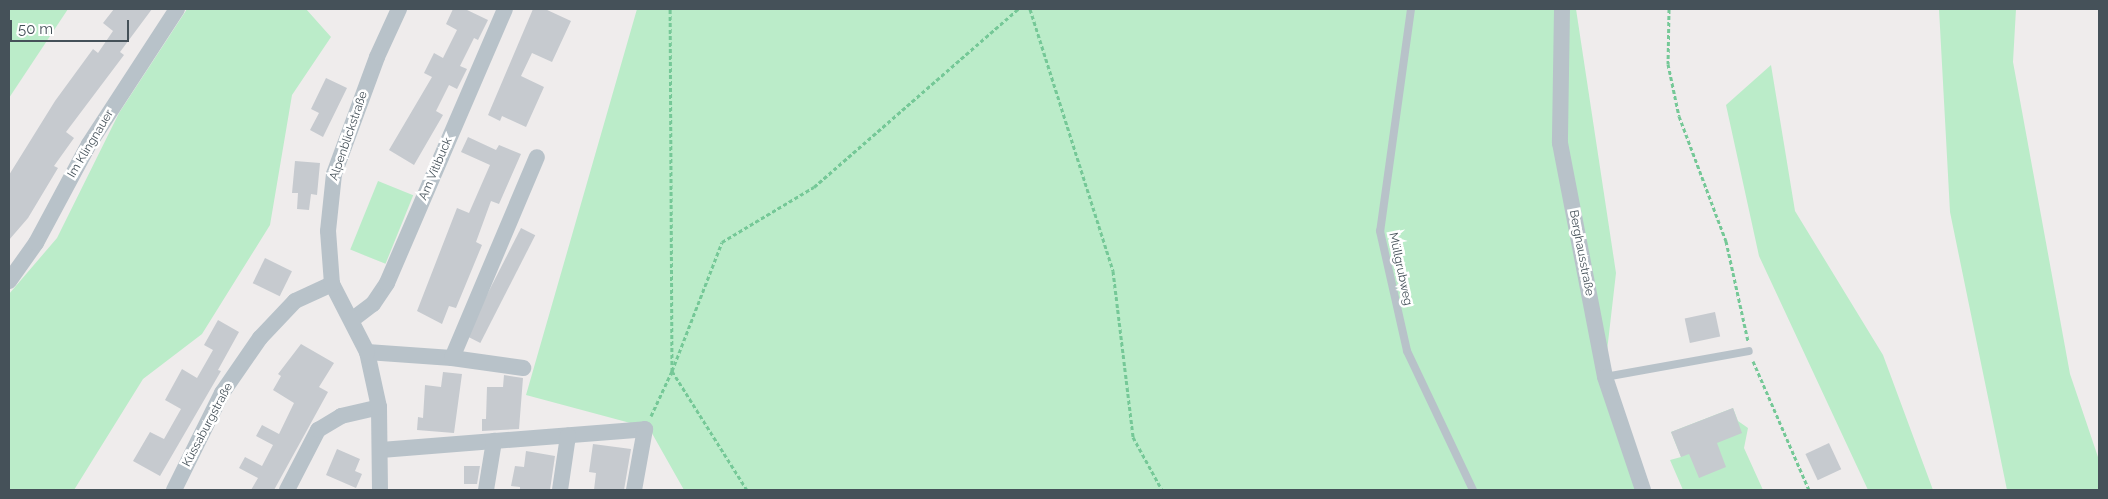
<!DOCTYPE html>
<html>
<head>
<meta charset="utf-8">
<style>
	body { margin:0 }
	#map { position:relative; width:2108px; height:499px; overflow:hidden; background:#efecec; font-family:Raleway,sans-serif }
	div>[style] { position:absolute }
	.green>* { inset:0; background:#bbecc9; transform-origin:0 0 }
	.building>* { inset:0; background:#c6cacf; transform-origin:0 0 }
	.path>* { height:3px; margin-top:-1.5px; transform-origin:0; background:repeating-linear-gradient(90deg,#75c897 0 4px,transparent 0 6.5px) }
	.lane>* { height:8px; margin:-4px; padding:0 4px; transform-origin:4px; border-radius:4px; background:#b8c2c9 }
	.street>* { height:16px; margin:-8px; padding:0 8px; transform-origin:8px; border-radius:8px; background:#b8c2c9 }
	span { translate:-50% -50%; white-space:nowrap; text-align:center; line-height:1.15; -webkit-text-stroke:5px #fff; paint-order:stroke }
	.street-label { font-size:12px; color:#455159 }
	.frame { position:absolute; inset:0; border:10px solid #455159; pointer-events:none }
	.scale { position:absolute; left:10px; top:20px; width:119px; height:22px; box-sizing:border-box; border:2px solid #455159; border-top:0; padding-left:6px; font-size:15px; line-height:18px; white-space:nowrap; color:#455159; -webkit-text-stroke:4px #fff; paint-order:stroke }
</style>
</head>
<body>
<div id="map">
	<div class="green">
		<i style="clip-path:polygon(9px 9px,68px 9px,9px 98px)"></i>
		<i style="clip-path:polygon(187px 9px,306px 9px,331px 37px,292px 95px,270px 225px,202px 334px,143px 379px,74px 490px,9px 490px,9px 294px,57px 238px,119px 113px)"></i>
		<i style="clip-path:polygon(637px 9px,1576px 9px,1616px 273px,1604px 377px,1646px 490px,684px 490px,649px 428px,526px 395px)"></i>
		<i style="clip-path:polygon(1939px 9px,2016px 9px,2013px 62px,2070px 374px,2099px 460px,2099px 490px,2007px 490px,1950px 212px)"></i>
		<i style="clip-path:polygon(1771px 65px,1795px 211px,1883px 355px,1933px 490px,1868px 490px,1759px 256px,1726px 105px)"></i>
		<i style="left:378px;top:181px;width:38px;height:74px;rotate:22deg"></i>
		<i style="clip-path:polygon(1733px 408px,1738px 421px,1748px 428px,1744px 448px,1763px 490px,1683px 490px,1670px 460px,1681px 457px,1671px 432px)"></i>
	</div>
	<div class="building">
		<i style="clip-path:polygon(114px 9px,152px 9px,120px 52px,124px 55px,66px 132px,74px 138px,54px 166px,58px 168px,28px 218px,9px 240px,9px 175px,55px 101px,93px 49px,98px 53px,113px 31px,103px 23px)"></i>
		<i style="clip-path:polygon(453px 9px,465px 9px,488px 20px,478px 40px,474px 38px,460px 66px,467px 69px,457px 89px,449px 85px,436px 111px,443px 115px,414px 165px,389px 150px,432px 77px,424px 73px,434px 53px,443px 58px,457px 30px,446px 24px)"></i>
		<i style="clip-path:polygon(533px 9px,545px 9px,571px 21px,552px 62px,532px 53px,521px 76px,544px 87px,526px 127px,502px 116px,500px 121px,488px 115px)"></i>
		<i style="clip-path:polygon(326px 78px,347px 88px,323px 137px,310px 130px,319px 113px,311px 109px)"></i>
		<i style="clip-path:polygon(468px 137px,496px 150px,499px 145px,521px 154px,499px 204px,491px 201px,476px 242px,482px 245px,456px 308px,449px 306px,442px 324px,417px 311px,457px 208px,469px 213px,490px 165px,461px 152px)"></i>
		<i style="clip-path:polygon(295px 161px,320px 163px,317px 195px,311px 194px,309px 210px,297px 209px,298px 193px,292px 193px)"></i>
		<i style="left:521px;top:228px;width:16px;height:121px;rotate:27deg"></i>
		<i style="left:265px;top:258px;width:30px;height:28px;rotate:26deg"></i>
		<i style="left:1715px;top:312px;width:25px;height:31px;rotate:78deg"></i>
		<i style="clip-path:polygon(218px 320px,239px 332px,218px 370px,221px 371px,160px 476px,133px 461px,150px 432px,164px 439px,181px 409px,165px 400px,182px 369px,197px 378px,213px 350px,204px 345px)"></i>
		<i style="clip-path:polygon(301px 344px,334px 363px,319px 387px,328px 392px,274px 490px,251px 490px,258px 478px,239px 468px,245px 457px,262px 466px,273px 445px,256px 436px,262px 425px,279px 434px,294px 403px,273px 390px,281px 376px,278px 374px)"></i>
		<i style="clip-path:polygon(443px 372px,462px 374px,454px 433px,417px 430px,418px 417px,423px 418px,425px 385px,441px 387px)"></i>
		<i style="clip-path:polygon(504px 375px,523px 378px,519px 429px,482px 431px,482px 419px,486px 419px,487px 387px,503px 387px)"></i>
		<i style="clip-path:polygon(1733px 408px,1742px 433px,1717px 443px,1726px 467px,1699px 478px,1689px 454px,1681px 457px,1671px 432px)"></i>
		<i style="left:1829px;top:443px;width:29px;height:26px;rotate:65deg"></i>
		<i style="clip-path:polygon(593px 444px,631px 449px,624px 490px,594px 490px,596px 473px,589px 472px)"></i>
		<i style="clip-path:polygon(337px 449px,360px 459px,355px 471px,362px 474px,356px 488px,326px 475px)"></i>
		<i style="clip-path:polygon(526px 451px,555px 456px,550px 490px,520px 490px,520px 487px,511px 486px,515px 466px,524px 467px)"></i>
		<i style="clip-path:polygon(464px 466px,480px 466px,477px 484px,464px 484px)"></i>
	</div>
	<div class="path">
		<i style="left:1030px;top:9px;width:275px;rotate:72.4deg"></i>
		<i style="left:1113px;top:271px;width:167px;rotate:83.1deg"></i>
		<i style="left:1133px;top:437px;width:60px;rotate:61.3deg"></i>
		<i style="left:1669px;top:9px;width:55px;rotate:91deg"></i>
		<i style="left:1668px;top:64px;width:53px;rotate:78.1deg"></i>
		<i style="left:1679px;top:116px;width:134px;rotate:69.4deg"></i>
		<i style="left:1726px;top:241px;width:102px;rotate:77.6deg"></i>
		<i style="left:1753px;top:361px;width:141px;rotate:66.5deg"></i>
		<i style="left:651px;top:416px;width:50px;rotate:-65deg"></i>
		<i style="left:672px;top:371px;width:362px;rotate:-90.3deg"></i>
		<i style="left:747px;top:490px;width:141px;rotate:-122.2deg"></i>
		<i style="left:672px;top:371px;width:138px;rotate:-68.8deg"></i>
		<i style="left:722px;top:242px;width:107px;rotate:-30.9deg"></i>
		<i style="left:814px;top:187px;width:271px;rotate:-41.1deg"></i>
	</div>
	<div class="lane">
		<i style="left:1411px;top:9px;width:224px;rotate:97.9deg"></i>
		<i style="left:1380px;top:231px;width:123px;rotate:77.3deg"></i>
		<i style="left:1407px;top:351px;width:154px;rotate:64.6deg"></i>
		<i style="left:1605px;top:377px;width:146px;rotate:-10.2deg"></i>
	</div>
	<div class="street">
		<i style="left:1562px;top:9px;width:134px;rotate:90.9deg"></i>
		<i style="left:1560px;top:143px;width:238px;rotate:79.1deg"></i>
		<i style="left:1605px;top:377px;width:119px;rotate:71.4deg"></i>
		<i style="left:9px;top:281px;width:47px;rotate:-54.6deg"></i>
		<i style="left:36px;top:243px;width:112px;rotate:-61.8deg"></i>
		<i style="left:89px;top:144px;width:161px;rotate:-56.9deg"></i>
		<i style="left:353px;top:319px;width:25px;rotate:-37deg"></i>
		<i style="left:373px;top:304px;width:25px;rotate:-56deg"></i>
		<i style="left:387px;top:283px;width:298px;rotate:-66.7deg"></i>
		<i style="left:367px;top:352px;width:85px;rotate:4deg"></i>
		<i style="left:452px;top:358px;width:72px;rotate:8deg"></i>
		<i style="left:452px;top:358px;width:218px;rotate:-67.1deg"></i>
		<i style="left:381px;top:450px;width:265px;rotate:-4.5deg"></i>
		<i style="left:645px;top:429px;width:62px;rotate:100.2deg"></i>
		<i style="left:174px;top:490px;width:108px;rotate:-63.7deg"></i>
		<i style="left:222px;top:393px;width:67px;rotate:-55.4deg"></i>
		<i style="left:260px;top:338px;width:51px;rotate:-46.6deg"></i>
		<i style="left:295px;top:301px;width:41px;rotate:-24.7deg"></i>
		<i style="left:287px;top:490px;width:68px;rotate:-62.7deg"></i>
		<i style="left:318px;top:430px;width:27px;rotate:-31deg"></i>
		<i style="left:341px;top:416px;width:39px;rotate:-13deg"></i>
		<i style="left:380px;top:490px;width:83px;rotate:-90.7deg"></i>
		<i style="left:379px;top:407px;width:56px;rotate:-102.3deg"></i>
		<i style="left:367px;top:352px;width:76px;rotate:-117.2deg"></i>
		<i style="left:332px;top:284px;width:53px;rotate:-94.3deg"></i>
		<i style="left:328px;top:231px;width:57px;rotate:-84deg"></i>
		<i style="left:334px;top:174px;width:125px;rotate:-69.8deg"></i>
		<i style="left:377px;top:57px;width:53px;rotate:-65.4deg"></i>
		<i style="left:486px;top:490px;width:50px;rotate:-80.7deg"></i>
		<i style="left:560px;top:490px;width:55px;rotate:-81.6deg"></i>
	</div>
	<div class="street-label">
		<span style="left:349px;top:136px;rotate:-71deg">Alpenblickstraße</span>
		<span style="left:91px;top:144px;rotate:-59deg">Im Klingnauer</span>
		<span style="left:436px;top:169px;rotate:-67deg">Am Vitibuck</span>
		<span style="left:1581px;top:253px;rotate:79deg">Berghausstraße</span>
		<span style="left:1400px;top:269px;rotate:78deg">Müllgrubweg</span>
		<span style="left:208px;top:425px;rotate:-62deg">Küssaburgstraße</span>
	</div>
	<div class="frame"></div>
	<div class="scale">50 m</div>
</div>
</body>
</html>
